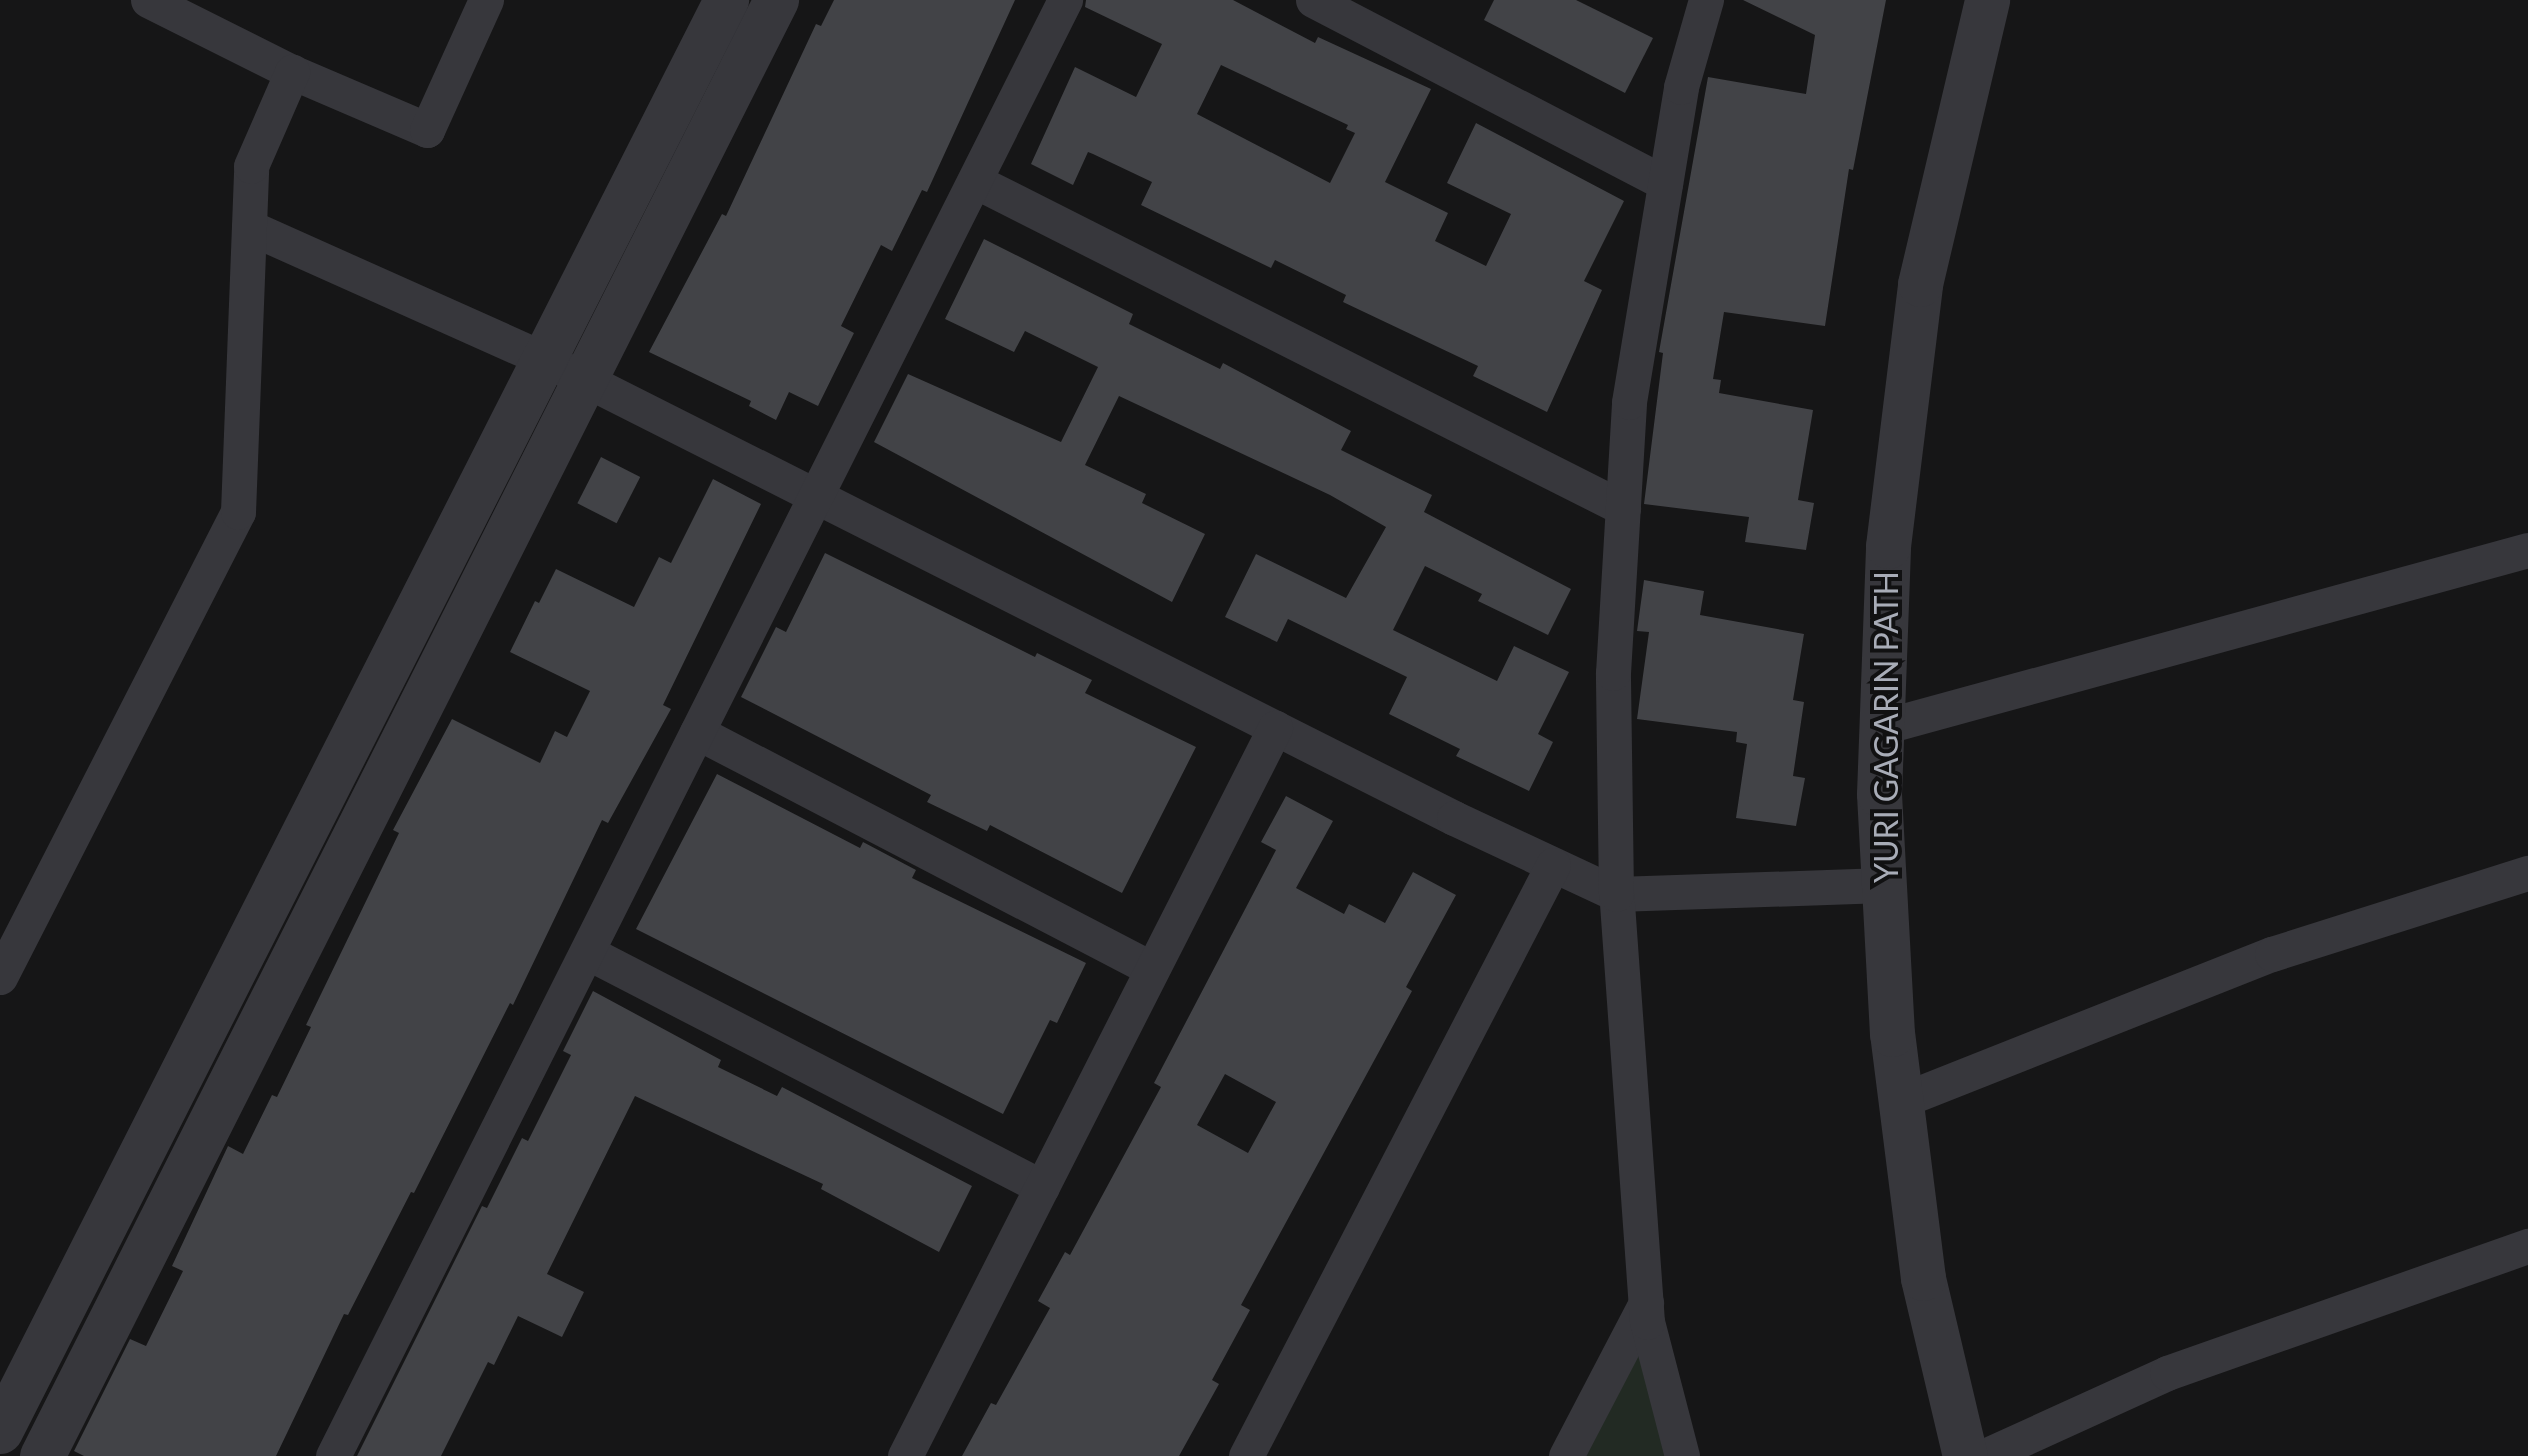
<!DOCTYPE html>
<html>
<head>
<meta charset="utf-8">
<style>
	body { margin:0 }
	#map { position:relative; width:2528px; height:1456px; overflow:hidden; background:#161617; font-family:Lato,sans-serif }
	div>[style] { position:absolute }
	.green>* { inset:0; background:#222a23 }
	.building>* { inset:0; background:#424347; transform-origin:0 0 }
	.minor>* { height:35px; margin:-17.5px; padding:0 17.5px; transform-origin:17.5px; border-radius:17.5px; background:#37373c }
	.tertiary>* { height:45px; margin:-22.5px; padding:0 22.5px; transform-origin:22.5px; border-radius:22.5px; background:#37373c }
	span { translate:-50% -50%; white-space:nowrap; text-align:center; line-height:1.15; -webkit-text-stroke:8px #111112; paint-order:stroke }
	.street-label { font-size:32px; color:#a8acb7 }
</style>
</head>
<body>
<div id="map">
	<div class="green">
		<i style="clip-path:polygon(1647px 1322px,1673px 1456px,1583px 1456px)"></i>
	</div>
	<div class="building">
		<i style="clip-path:polygon(834px 0,1015px 0,927px 192px,922px 190px,892px 251px,881px 245px,841px 326px,854px 333px,818px 406px,789px 392px,776px 420px,749px 406px,751px 401px,649px 352px,722px 214px,726px 216px,816px 24px,821px 26px)"></i>
		<i style="clip-path:polygon(evenodd,1086px 0,1233px 0,1315px 43px,1318px 37px,1431px 89px,1385px 182px,1448px 213px,1435px 241px,1486px 266px,1511px 214px,1447px 183px,1476px 123px,1624px 201px,1584px 281px,1602px 290px,1547px 412px,1473px 376px,1478px 366px,1343px 302px,1346px 295px,1275px 260px,1271px 268px,1141px 205px,1152px 182px,1093px 154px,1088px 152px,1073px 185px,1031px 164px,1075px 67px,1136px 97px,1162px 44px,1085px 7px,1086px 0,1221px 65px,1348px 125px,1346px 129px,1355px 133px,1330px 183px,1197px 114px,1221px 65px)"></i>
		<i style="clip-path:polygon(1494px 0,1576px 0,1653px 38px,1625px 93px,1484px 20px)"></i>
		<i style="clip-path:polygon(1743px 0,1886px 0,1853px 170px,1849px 169px,1825px 326px,1724px 312px,1713px 379px,1721px 380px,1719px 393px,1813px 410px,1798px 500px,1814px 503px,1806px 550px,1745px 542px,1749px 517px,1644px 504px,1663px 353px,1659px 352px,1708px 77px,1806px 94px,1815px 35px)"></i>
		<i style="clip-path:polygon(984px 239px,1133px 314px,1129px 324px,1220px 369px,1223px 363px,1351px 431px,1341px 450px,1432px 495px,1424px 512px,1571px 589px,1548px 635px,1478px 601px,1482px 594px,1425px 566px,1393px 630px,1497px 681px,1514px 646px,1569px 672px,1538px 734px,1553px 742px,1529px 791px,1456px 756px,1460px 749px,1389px 714px,1407px 677px,1288px 619px,1277px 642px,1225px 617px,1256px 554px,1346px 598px,1386px 527px,1330px 495px,1119px 396px,1085px 465px,1146px 494px,1142px 503px,1205px 534px,1172px 602px,874px 442px,908px 374px,1061px 442px,1098px 367px,1025px 331px,1014px 352px,945px 319px)"></i>
		<i style="left:601px;top:457px;width:44px;height:52px;rotate:27deg"></i>
		<i style="clip-path:polygon(713px 479px,761px 504px,663px 705px,671px 709px,608px 823px,602px 820px,513px 1005px,510px 1003px,414px 1193px,411px 1192px,348px 1315px,344px 1314px,276px 1456px,84px 1456px,74px 1451px,130px 1339px,146px 1346px,183px 1271px,172px 1266px,228px 1146px,243px 1154px,272px 1095px,277px 1097px,311px 1027px,306px 1025px,399px 833px,393px 830px,452px 719px,540px 763px,555px 731px,567px 737px,590px 691px,510px 652px,535px 601px,539px 603px,556px 569px,634px 607px,659px 557px,671px 563px)"></i>
		<i style="clip-path:polygon(825px 553px,1035px 657px,1037px 653px,1092px 680px,1085px 693px,1196px 747px,1122px 893px,990px 825px,987px 831px,927px 802px,931px 795px,741px 697px,776px 627px,786px 632px)"></i>
		<i style="clip-path:polygon(1644px 580px,1704px 591px,1700px 615px,1804px 634px,1793px 700px,1804px 702px,1793px 776px,1805px 778px,1796px 826px,1736px 818px,1747px 744px,1736px 742px,1737px 732px,1637px 719px,1649px 632px,1637px 631px)"></i>
		<i style="clip-path:polygon(717px 774px,860px 848px,863px 842px,916px 870px,912px 878px,1086px 963px,1057px 1023px,1050px 1020px,1003px 1114px,636px 929px)"></i>
		<i style="clip-path:polygon(evenodd,1286px 796px,1333px 821px,1296px 888px,1344px 914px,1349px 904px,1385px 923px,1413px 872px,1456px 895px,1406px 987px,1412px 991px,1241px 1305px,1250px 1310px,1212px 1380px,1219px 1384px,1179px 1456px,962px 1456px,991px 1403px,996px 1405px,1050px 1308px,1038px 1301px,1065px 1252px,1070px 1255px,1161px 1087px,1154px 1083px,1276px 850px,1261px 842px,1286px 796px,1225px 1074px,1276px 1102px,1248px 1153px,1197px 1125px,1225px 1074px)"></i>
		<i style="clip-path:polygon(593px 991px,721px 1060px,718px 1067px,777px 1096px,782px 1087px,972px 1186px,939px 1252px,821px 1189px,823px 1184px,635px 1096px,547px 1274px,584px 1292px,562px 1337px,518px 1316px,494px 1365px,488px 1362px,441px 1456px,357px 1456px,482px 1206px,487px 1208px,522px 1138px,528px 1141px,571px 1055px,563px 1051px)"></i>
	</div>
	<div class="minor">
		<i style="left:148px;top:0;width:161px;rotate:26.6deg"></i>
		<i style="left:292px;top:72px;width:147px;rotate:23.2deg"></i>
		<i style="left:427px;top:130px;width:143px;rotate:-65.6deg"></i>
		<i style="left:1313px;top:0;width:397px;rotate:27.5deg"></i>
		<i style="left:975px;top:181px;width:726px;rotate:26.78deg"></i>
		<i style="left:249px;top:227px;width:323px;rotate:24.1deg"></i>
		<i style="left:544px;top:359px;width:1019px;rotate:26.77deg"></i>
		<i style="left:1454px;top:818px;width:179px;rotate:25.1deg"></i>
		<i style="left:1616px;top:894px;width:268px;rotate:-1.9deg"></i>
		<i style="left:1882px;top:727px;width:670px;rotate:-15.32deg"></i>
		<i style="left:697px;top:732px;width:513px;rotate:27.51deg"></i>
		<i style="left:587px;top:952px;width:512px;rotate:27.32deg"></i>
		<i style="left:0;top:977px;width:522px;rotate:-62.9deg"></i>
		<i style="left:238px;top:512px;width:346px;rotate:-87.8deg"></i>
		<i style="left:251px;top:166px;width:103px;rotate:-66.4deg"></i>
		<i style="left:1900px;top:1101px;width:400px;rotate:-21.6deg"></i>
		<i style="left:2272px;top:954px;width:269px;rotate:-17.6deg"></i>
		<i style="left:333px;top:1456px;width:1630px;rotate:-63.31deg"></i>
		<i style="left:905px;top:1456px;width:817px;rotate:-63.06deg"></i>
		<i style="left:1246px;top:1456px;width:666px;rotate:-62.55deg"></i>
		<i style="left:1566px;top:1456px;width:173px;rotate:-62.4deg"></i>
		<i style="left:1682px;top:1456px;width:138px;rotate:-104.6deg"></i>
		<i style="left:1647px;top:1322px;width:429px;rotate:-94.1deg"></i>
		<i style="left:1616px;top:894px;width:221px;rotate:-90.8deg"></i>
		<i style="left:1613px;top:673px;width:271px;rotate:-86.6deg"></i>
		<i style="left:1629px;top:402px;width:319px;rotate:-80.6deg"></i>
		<i style="left:1681px;top:87px;width:91px;rotate:-74deg"></i>
		<i style="left:1985px;top:1456px;width:200px;rotate:-24.5deg"></i>
		<i style="left:2167px;top:1373px;width:383px;rotate:-19.4deg"></i>
	</div>
	<div class="tertiary">
		<i style="left:0;top:1431px;width:1605px;rotate:-63.1deg"></i>
		<i style="left:42px;top:1456px;width:1631px;rotate:-63.25deg"></i>
		<i style="left:1965px;top:1456px;width:183px;rotate:-103.3deg"></i>
		<i style="left:1923px;top:1278px;width:246px;rotate:-97.2deg"></i>
		<i style="left:1892px;top:1034px;width:240px;rotate:-93.1deg"></i>
		<i style="left:1879px;top:794px;width:248px;rotate:-87.9deg"></i>
		<i style="left:1888px;top:546px;width:264px;rotate:-83deg"></i>
		<i style="left:1920px;top:284px;width:292px;rotate:-76.7deg"></i>
	</div>
	<div class="street-label">
		<span style="left:1886px;top:727px;rotate:-90deg">YURI GAGARIN PATH</span>
	</div>
</div>
</body>
</html>
